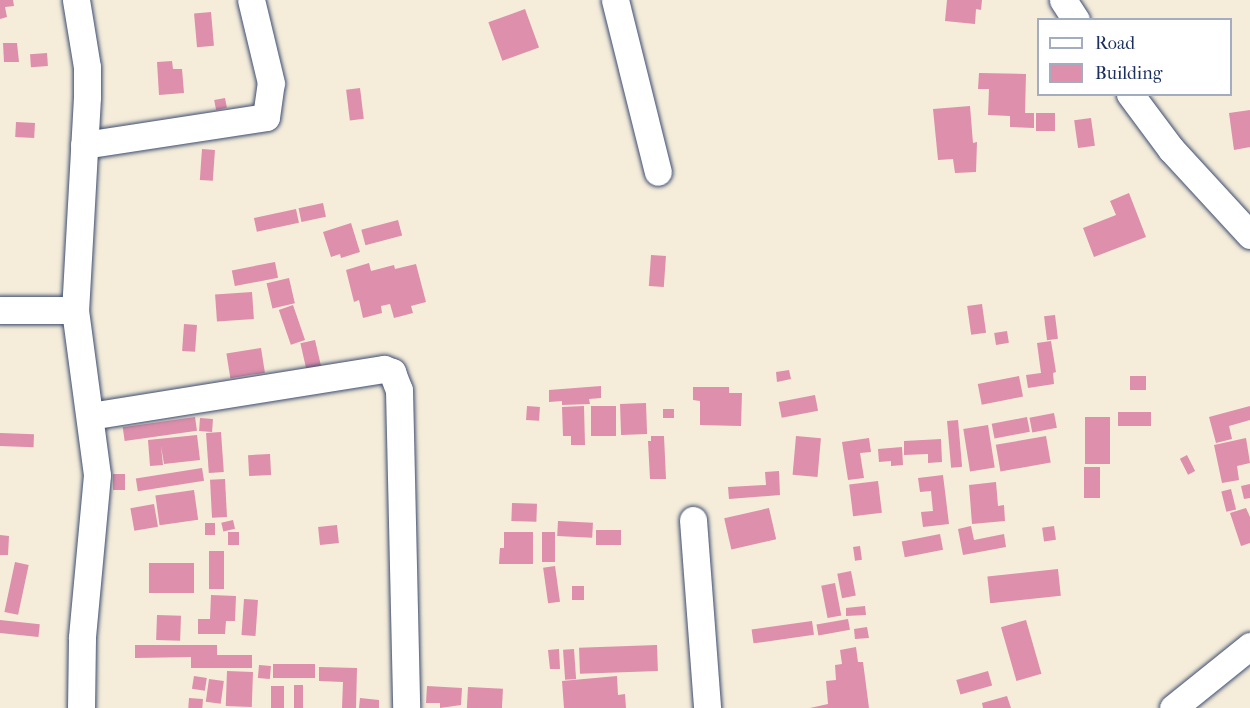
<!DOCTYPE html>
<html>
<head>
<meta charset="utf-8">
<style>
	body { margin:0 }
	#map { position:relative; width:1250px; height:708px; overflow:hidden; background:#f5edda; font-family:"IM FELL French Canon",serif }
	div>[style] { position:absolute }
	.building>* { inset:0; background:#dd8fab; transform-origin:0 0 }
	.roads { filter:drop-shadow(0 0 2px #3c4c71) drop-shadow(0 0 2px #3c4c71) }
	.minor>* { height:27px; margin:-13.5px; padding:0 13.5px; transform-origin:13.5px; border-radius:13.5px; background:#fff }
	span { translate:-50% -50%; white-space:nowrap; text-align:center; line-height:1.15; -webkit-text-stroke:5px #fff; paint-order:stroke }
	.legend { position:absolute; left:1037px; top:18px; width:195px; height:78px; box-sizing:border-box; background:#fff; border:2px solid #a4acbf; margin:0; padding:8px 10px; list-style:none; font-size:18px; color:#1b2f5e }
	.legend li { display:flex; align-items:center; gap:12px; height:30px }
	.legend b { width:30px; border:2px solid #a4acbf }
</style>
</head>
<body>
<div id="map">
	<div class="building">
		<i style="clip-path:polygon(0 0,13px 0,14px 6px,5px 7px,7px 17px,0 19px)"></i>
		<i style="clip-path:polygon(947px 0,982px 0,981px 10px,976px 9px,975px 24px,945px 21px)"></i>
		<i style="left:525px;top:9px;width:41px;height:39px;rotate:70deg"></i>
		<i style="left:211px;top:12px;width:34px;height:17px;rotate:85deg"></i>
		<i style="clip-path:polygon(3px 43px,17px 43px,19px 62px,4px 62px)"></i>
		<i style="left:47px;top:53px;width:13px;height:17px;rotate:86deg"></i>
		<i style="clip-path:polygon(172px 61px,173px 69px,182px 69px,184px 93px,159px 95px,157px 62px)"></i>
		<i style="clip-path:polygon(979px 73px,1026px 74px,1025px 113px,1034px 113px,1034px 128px,1010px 127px,1010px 116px,988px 115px,989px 89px,978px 89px)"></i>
		<i style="left:360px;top:88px;width:31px;height:14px;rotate:83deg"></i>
		<i style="left:225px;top:98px;width:10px;height:11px;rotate:79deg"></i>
		<i style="clip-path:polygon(970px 106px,973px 143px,977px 142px,976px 172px,955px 173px,953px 159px,938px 160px,933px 109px)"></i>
		<i style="clip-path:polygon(1250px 110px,1250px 147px,1234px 150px,1229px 113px)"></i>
		<i style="left:1036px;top:113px;width:19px;height:18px"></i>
		<i style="left:1091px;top:118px;width:28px;height:17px;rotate:82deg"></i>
		<i style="left:16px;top:122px;width:19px;height:15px;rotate:3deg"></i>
		<i style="left:202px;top:149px;width:13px;height:31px;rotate:4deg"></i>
		<i style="clip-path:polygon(1129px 193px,1146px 237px,1094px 257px,1083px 228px,1116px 215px,1110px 201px)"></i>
		<i style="left:323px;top:203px;width:14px;height:25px;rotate:78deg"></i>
		<i style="left:296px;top:209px;width:14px;height:43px;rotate:78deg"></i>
		<i style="left:398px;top:220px;width:16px;height:38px;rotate:75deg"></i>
		<i style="clip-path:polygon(351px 223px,360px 252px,341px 258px,340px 254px,331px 257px,323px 232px)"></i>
		<i style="left:651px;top:255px;width:15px;height:31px;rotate:4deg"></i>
		<i style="left:275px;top:262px;width:16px;height:44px;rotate:79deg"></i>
		<i style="clip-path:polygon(369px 263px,371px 271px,394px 265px,395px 269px,416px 264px,426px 302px,411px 306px,413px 313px,394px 318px,390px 304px,381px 306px,382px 313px,363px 318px,359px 300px,354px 302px,346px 270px)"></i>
		<i style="left:289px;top:278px;width:26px;height:23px;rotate:77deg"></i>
		<i style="left:252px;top:292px;width:27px;height:37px;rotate:86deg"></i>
		<i style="left:982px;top:304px;width:29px;height:15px;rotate:82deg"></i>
		<i style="left:293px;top:305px;width:37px;height:15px;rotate:71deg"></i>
		<i style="left:1055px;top:315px;width:24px;height:11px;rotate:83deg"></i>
		<i style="left:184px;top:324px;width:13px;height:27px;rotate:4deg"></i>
		<i style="left:1007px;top:331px;width:12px;height:13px;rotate:81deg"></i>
		<i style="left:315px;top:340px;width:28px;height:15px;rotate:77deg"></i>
		<i style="clip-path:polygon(1051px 341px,1056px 372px,1053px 373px,1054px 384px,1028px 388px,1026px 375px,1041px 373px,1037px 343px)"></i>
		<i style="left:261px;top:348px;width:25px;height:35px;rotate:81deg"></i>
		<i style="clip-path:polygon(789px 370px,791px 379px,777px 382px,776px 372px)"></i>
		<i style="left:1019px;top:376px;width:21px;height:42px;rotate:79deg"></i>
		<i style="left:1130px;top:376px;width:16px;height:14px"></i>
		<i style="clip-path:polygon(601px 386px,601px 398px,589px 399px,590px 404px,562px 405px,562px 401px,549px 402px,549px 390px)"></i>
		<i style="clip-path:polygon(693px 387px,729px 387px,729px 393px,742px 393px,741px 426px,700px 425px,700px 401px,693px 400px)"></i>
		<i style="left:815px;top:395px;width:16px;height:37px;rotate:79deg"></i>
		<i style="left:646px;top:403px;width:31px;height:26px;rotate:88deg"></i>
		<i style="left:527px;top:406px;width:13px;height:14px;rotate:4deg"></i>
		<i style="clip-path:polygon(584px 406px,585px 445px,571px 445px,571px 436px,563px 436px,562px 407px)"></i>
		<i style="left:591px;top:406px;width:25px;height:30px"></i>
		<i style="clip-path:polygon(1250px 406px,1250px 420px,1229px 426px,1232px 439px,1216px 443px,1209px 417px)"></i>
		<i style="left:663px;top:409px;width:11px;height:9px"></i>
		<i style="left:1118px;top:412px;width:33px;height:14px"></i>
		<i style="left:1054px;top:413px;width:15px;height:25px;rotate:79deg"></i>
		<i style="left:195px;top:417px;width:14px;height:73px;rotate:82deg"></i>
		<i style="left:1027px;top:417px;width:15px;height:36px;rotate:79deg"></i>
		<i style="left:1110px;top:417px;width:47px;height:25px;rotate:90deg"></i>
		<i style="left:200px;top:418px;width:13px;height:13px;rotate:4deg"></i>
		<i style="left:958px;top:420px;width:47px;height:11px;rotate:85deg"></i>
		<i style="left:988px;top:425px;width:43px;height:25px;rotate:81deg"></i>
		<i style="left:221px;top:432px;width:40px;height:15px;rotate:86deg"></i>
		<i style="left:0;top:433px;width:34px;height:13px;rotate:2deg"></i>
		<i style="clip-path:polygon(197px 435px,200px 460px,164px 464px,161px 446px,163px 465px,150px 466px,148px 440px)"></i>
		<i style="clip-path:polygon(651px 436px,664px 436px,666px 479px,650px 479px,648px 441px,651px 441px)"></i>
		<i style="left:796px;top:436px;width:25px;height:39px;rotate:5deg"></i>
		<i style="left:1046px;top:436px;width:27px;height:51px;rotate:80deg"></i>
		<i style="clip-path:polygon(869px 438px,871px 452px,860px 453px,864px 478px,848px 480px,842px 442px)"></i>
		<i style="clip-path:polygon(1246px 438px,1250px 463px,1237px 466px,1239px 480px,1222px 483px,1214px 445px)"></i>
		<i style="clip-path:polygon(941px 439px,942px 462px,928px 463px,928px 454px,904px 455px,904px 441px)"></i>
		<i style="clip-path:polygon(902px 447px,903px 465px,891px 466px,891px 461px,879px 462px,878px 449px)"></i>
		<i style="left:270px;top:454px;width:21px;height:22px;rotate:87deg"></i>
		<i style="left:1187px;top:455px;width:18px;height:8px;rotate:63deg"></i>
		<i style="left:1084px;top:467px;width:16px;height:31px"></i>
		<i style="left:202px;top:468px;width:13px;height:67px;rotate:81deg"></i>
		<i style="clip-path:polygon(779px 471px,780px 495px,729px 499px,728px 487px,766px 485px,765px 472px)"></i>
		<i style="left:113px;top:474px;width:12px;height:16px"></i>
		<i style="clip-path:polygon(943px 475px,949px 524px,923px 527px,921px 512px,933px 511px,931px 491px,920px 492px,918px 478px)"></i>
		<i style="left:225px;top:479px;width:38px;height:15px;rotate:87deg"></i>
		<i style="left:878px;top:481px;width:32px;height:29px;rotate:83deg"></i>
		<i style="clip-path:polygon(996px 482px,998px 506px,1004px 505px,1005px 521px,972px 524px,969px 485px)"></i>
		<i style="clip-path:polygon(1250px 484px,1250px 498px,1244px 499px,1241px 486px)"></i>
		<i style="left:1231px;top:489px;width:21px;height:10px;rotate:76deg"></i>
		<i style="left:194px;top:490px;width:30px;height:39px;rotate:82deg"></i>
		<i style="left:512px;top:503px;width:25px;height:18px;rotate:2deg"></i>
		<i style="left:154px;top:504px;width:23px;height:24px;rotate:80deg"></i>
		<i style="left:769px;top:508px;width:32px;height:46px;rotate:77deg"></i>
		<i style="clip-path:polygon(1246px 508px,1250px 517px,1250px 543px,1241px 546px,1230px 513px)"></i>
		<i style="left:233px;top:520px;width:9px;height:12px;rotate:77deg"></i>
		<i style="left:558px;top:521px;width:35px;height:15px;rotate:3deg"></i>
		<i style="left:205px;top:523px;width:10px;height:12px"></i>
		<i style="left:337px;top:525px;width:18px;height:19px;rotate:84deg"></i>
		<i style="clip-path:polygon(971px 526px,974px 540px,1004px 534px,1006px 547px,963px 555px,958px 529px)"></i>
		<i style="left:1054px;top:526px;width:14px;height:12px;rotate:82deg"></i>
		<i style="left:596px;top:530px;width:25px;height:15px"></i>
		<i style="left:228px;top:532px;width:11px;height:13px"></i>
		<i style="clip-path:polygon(504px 532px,533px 532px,533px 564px,499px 564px,500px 548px,504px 548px)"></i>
		<i style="left:542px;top:532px;width:13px;height:30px"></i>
		<i style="left:940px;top:534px;width:16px;height:39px;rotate:79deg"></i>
		<i style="clip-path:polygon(0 535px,9px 536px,8px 555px,0 555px)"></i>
		<i style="left:860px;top:546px;width:14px;height:7px;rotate:82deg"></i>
		<i style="left:209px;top:551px;width:15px;height:38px"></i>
		<i style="left:15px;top:562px;width:14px;height:51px;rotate:12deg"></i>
		<i style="left:149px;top:563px;width:45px;height:30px"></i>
		<i style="left:555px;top:566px;width:36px;height:12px;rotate:82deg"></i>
		<i style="left:1058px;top:569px;width:27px;height:71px;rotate:84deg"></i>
		<i style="left:851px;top:571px;width:25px;height:14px;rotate:79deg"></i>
		<i style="left:835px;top:583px;width:33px;height:14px;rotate:79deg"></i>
		<i style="left:572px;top:586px;width:12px;height:14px"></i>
		<i style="clip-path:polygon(211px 595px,236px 596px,235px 621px,226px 621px,225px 634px,198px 634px,198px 619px,210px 619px)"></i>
		<i style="left:244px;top:599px;width:14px;height:36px;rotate:4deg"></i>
		<i style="clip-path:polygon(865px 606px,866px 615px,846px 616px,846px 608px)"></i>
		<i style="left:157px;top:615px;width:24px;height:25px;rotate:2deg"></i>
		<i style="left:848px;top:619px;width:11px;height:32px;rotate:80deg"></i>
		<i style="left:0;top:620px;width:40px;height:13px;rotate:6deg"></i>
		<i style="left:1026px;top:620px;width:56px;height:26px;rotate:74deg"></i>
		<i style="left:812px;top:621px;width:14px;height:61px;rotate:82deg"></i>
		<i style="clip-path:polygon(867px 627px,869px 638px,855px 639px,854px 629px)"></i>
		<i style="clip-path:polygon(135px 645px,217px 645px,217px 655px,252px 655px,252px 668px,191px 668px,191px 657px,135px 658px)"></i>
		<i style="left:657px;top:645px;width:26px;height:78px;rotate:88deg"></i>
		<i style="clip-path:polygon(856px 647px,858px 662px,863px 662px,869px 708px,810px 708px,828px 704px,826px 681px,836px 680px,835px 665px,842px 664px,840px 650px)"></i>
		<i style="clip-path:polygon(559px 649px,560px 669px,550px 669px,548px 650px)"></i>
		<i style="left:574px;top:649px;width:30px;height:11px;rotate:86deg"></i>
		<i style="left:315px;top:664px;width:14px;height:42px;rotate:90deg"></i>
		<i style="left:259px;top:665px;width:12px;height:13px;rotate:5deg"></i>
		<i style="clip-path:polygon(319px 667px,357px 668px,356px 708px,342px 708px,343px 682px,319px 681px)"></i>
		<i style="left:227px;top:671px;width:26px;height:35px;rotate:2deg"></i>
		<i style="left:988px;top:671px;width:15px;height:33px;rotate:74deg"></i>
		<i style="left:194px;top:676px;width:13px;height:13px;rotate:9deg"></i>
		<i style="clip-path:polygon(617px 676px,618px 695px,625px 694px,626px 708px,564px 708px,562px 681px)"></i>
		<i style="left:209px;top:679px;width:15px;height:23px;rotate:8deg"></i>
		<i style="left:294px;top:685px;width:9px;height:23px"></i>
		<i style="left:271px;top:686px;width:13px;height:22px"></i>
		<i style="clip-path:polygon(427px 686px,462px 688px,461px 705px,440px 708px,440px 703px,426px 703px)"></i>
		<i style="left:468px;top:687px;width:35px;height:21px;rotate:3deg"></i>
		<i style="clip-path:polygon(1007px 696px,1011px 708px,983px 708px,982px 703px)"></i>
		<i style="left:189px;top:698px;width:14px;height:10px;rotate:4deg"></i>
		<i style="clip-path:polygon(360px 698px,379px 700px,379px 708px,359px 708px)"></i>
	</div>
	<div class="roads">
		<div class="minor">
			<i style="left:76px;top:0;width:68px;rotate:80.7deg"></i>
			<i style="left:87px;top:67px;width:30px;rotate:90deg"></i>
			<i style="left:87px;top:97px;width:213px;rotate:93.2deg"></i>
			<i style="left:75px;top:310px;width:166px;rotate:82.4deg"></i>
			<i style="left:97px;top:475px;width:164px;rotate:95.3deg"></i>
			<i style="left:82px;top:638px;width:70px;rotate:90.8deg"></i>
			<i style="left:615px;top:0;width:177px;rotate:76deg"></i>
			<i style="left:1063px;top:0;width:24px;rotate:57deg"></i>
			<i style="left:1130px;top:94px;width:69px;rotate:53.3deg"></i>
			<i style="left:1171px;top:149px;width:117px;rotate:47.4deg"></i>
			<i style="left:84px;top:145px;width:184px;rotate:-8.7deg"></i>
			<i style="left:266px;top:117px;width:34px;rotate:-82deg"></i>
			<i style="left:271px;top:83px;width:85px;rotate:-103.5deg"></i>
			<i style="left:0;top:310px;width:75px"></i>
			<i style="left:90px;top:416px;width:298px;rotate:-9.1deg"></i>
			<i style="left:384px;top:369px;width:9px;rotate:21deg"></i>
			<i style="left:392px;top:372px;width:19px;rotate:69deg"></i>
			<i style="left:399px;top:390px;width:318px;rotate:88.7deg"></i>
			<i style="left:693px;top:520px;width:189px;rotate:85.7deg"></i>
			<i style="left:1173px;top:708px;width:99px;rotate:-38.8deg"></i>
		</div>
	</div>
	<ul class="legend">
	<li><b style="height:8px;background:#fff"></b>Road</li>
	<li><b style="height:16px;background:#dd8fab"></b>Building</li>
	</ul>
</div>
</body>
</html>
